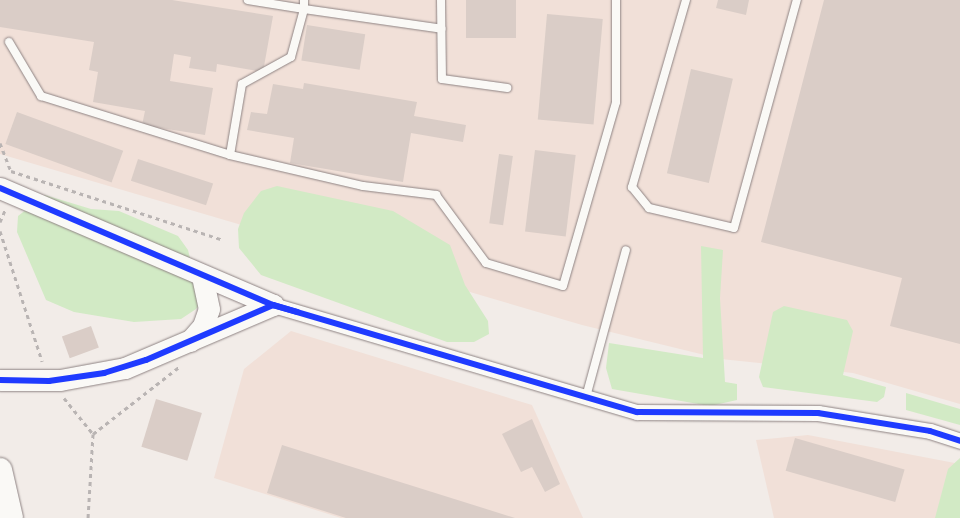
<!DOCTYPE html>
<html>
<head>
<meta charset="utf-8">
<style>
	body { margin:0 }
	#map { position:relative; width:960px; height:518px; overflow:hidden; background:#f2ece8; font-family:Pangolin,sans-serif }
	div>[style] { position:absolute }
	.built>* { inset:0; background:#f1e0d8 }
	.green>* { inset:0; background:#d2eac5 }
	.building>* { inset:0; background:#dacdc7; transform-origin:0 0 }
	.path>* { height:3px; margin-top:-1.5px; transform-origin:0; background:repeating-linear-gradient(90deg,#b9b4b3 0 4px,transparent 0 8px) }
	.roads { filter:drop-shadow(0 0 1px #8e8383) drop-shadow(0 0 1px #8e8383) }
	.lane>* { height:8px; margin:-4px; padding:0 4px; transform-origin:4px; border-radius:4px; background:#faf9f6 }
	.street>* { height:15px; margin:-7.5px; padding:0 7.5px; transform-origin:7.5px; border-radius:7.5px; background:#faf9f6 }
	.secondary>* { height:21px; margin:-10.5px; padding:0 10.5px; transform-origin:10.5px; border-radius:10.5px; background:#faf9f6 }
	.primary>* { height:24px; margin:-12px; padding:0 12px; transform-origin:12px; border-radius:12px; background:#faf9f6 }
	.bus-1>* { height:6px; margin:-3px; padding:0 3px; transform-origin:3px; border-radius:3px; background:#1f3bff }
	span { translate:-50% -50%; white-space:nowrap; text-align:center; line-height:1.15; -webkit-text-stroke:5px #fdfcf7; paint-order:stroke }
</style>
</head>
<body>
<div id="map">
	<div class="built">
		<i style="clip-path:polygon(0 0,960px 0,960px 404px,853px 373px,721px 359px,582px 325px,0 154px)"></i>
		<i style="clip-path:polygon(291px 331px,532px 405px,583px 518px,341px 518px,214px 478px,244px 369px)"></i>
		<i style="clip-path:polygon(808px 435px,960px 464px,953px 518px,774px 518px,756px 440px)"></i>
	</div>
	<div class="green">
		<i style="clip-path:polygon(277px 186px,393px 211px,450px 245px,465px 285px,488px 321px,489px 334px,474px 342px,447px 342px,261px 275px,239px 248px,238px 229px,244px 213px,261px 191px)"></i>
		<i style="clip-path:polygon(45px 195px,91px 209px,119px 211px,178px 236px,188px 250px,201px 302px,196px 309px,181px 319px,134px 322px,74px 312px,46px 300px,17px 232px,18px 216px)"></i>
		<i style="clip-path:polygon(701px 246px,723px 250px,720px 298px,725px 382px,737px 384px,737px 400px,710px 406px,612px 389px,606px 368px,609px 343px,703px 358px)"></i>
		<i style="clip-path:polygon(784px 306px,847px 320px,853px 331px,843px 375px,886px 387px,884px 397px,877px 402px,763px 387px,759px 377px,773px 312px)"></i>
		<i style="clip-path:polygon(906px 393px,960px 409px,960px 425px,906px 410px)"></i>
		<i style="clip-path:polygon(960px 458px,960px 518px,935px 518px,948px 469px)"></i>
	</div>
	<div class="building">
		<i style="clip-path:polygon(0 0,172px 0,273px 16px,263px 72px,217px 64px,216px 72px,189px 68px,191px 57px,174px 54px,170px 81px,213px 88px,205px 135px,142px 125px,145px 111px,93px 102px,98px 72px,89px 70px,94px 42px,0 27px)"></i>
		<i style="left:466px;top:0;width:50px;height:38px"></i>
		<i style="clip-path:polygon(718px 0,749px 0,746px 15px,716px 8px)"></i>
		<i style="clip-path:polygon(824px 0,960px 0,960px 344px,890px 326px,902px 278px,761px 242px)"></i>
		<i style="left:547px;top:14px;width:56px;height:106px;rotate:5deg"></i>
		<i style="left:307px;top:25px;width:59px;height:36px;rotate:9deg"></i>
		<i style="left:691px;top:69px;width:43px;height:107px;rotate:13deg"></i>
		<i style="clip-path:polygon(304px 83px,417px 102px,414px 116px,466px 125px,463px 142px,411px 133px,403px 182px,290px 163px,294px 138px,247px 130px,251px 112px,267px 114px,273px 84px,303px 89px)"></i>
		<i style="left:17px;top:112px;width:113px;height:34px;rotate:20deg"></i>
		<i style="left:535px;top:150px;width:41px;height:82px;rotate:7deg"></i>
		<i style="left:499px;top:154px;width:14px;height:70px;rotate:8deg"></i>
		<i style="left:138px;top:159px;width:79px;height:23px;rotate:18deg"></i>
		<i style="left:91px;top:326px;width:23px;height:31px;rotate:70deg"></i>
		<i style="left:156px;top:399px;width:48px;height:50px;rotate:17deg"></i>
		<i style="clip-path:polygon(532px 419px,560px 484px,545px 492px,532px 467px,521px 472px,502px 434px)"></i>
		<i style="left:795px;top:438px;width:114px;height:34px;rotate:16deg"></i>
		<i style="clip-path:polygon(282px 445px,515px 518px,346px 518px,267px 493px)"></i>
	</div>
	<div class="path">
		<i style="left:0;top:143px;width:30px;rotate:69deg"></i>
		<i style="left:11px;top:171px;width:223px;rotate:18deg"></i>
		<i style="left:0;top:222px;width:13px;rotate:-67deg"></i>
		<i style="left:0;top:231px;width:137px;rotate:72.1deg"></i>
		<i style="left:64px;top:398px;width:46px;rotate:51.1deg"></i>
		<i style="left:93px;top:434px;width:84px;rotate:93.4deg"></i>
		<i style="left:93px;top:434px;width:109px;rotate:-37.9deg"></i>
	</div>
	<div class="roads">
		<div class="lane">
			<i style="left:304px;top:0;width:9px;rotate:90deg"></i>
			<i style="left:304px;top:9px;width:139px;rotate:8.2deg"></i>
			<i style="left:441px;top:0;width:79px;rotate:89.3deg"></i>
			<i style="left:442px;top:79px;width:66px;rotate:7.9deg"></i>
			<i style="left:686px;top:0;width:195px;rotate:106.1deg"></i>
			<i style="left:632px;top:187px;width:27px;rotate:51deg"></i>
			<i style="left:649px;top:208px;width:87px;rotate:13.2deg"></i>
			<i style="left:734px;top:228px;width:237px;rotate:-74.6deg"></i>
			<i style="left:9px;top:42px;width:63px;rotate:59.3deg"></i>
			<i style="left:41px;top:96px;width:198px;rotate:17.3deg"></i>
			<i style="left:230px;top:155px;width:72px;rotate:-80.4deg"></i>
			<i style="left:242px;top:84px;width:56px;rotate:-28.9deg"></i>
			<i style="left:291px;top:57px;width:50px;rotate:-74.8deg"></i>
			<i style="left:304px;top:9px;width:57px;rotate:-170.9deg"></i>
			<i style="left:230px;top:155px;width:137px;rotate:13.1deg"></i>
			<i style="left:363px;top:186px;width:74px;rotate:7deg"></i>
			<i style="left:436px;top:195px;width:84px;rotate:53.7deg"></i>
			<i style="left:486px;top:263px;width:80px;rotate:16.6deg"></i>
			<i style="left:563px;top:286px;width:191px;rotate:-73.9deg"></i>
			<i style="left:616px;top:102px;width:102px;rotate:-90deg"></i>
			<i style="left:586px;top:397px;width:152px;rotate:-74.8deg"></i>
		</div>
		<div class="street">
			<i style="left:273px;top:305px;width:379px;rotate:16.4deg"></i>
			<i style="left:637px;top:412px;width:181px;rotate:0.3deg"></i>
			<i style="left:818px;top:413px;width:113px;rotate:9.1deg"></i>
			<i style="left:930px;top:431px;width:32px;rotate:18deg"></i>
		</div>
		<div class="secondary">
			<i style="left:0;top:188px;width:297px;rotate:23.2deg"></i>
			<i style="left:190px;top:341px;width:20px;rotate:-49deg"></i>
			<i style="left:203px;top:326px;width:18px;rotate:-71deg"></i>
			<i style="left:209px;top:309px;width:34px;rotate:-102deg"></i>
			<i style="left:0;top:380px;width:60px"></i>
			<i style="left:60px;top:380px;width:66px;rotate:-10.5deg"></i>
			<i style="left:125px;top:368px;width:161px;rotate:-23.1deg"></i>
		</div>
		<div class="primary">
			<i style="left:0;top:470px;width:49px;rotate:77.1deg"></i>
		</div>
	</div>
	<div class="bus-1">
		<i style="left:0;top:188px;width:297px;rotate:23.2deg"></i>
		<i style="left:273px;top:305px;width:379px;rotate:16.4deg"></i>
		<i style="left:637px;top:412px;width:181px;rotate:0.3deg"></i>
		<i style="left:818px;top:413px;width:113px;rotate:9.1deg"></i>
		<i style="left:930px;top:431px;width:32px;rotate:18deg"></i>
		<i style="left:0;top:380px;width:49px;rotate:1.2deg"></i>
		<i style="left:49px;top:381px;width:56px;rotate:-8.3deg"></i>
		<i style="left:104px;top:373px;width:44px;rotate:-17.2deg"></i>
		<i style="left:146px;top:360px;width:138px;rotate:-23.4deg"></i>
		<i style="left:273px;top:305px;width:25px;rotate:16deg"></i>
	</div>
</div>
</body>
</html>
